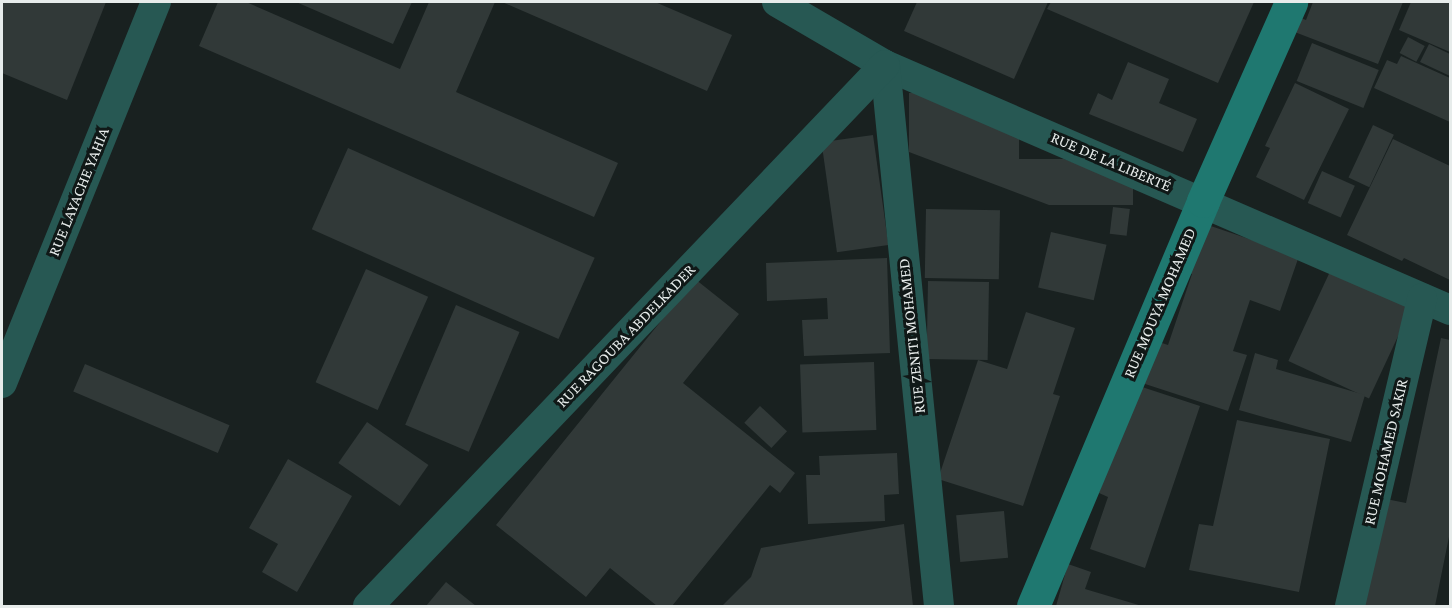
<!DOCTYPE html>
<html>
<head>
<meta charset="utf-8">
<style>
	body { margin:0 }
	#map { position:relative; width:1452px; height:608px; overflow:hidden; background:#192120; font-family:"Crimson Pro",serif }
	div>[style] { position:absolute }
	.building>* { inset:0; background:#313938; transform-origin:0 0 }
	.street>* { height:30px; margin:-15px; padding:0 15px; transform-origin:15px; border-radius:15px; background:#275853 }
	.secondary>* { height:33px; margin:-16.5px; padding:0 16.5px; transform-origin:16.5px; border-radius:16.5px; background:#1f7870 }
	span { translate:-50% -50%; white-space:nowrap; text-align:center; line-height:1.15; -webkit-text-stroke:6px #101817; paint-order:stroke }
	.street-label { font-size:16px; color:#e7eceb }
	.frame { position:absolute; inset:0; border:3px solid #e7eceb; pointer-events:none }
</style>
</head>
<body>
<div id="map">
	<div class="building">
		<i style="clip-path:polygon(2px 2px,106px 2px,67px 100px,2px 73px)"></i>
		<i style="clip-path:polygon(218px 2px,246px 2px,400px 69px,429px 2px,495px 2px,456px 92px,618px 163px,594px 217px,199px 46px)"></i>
		<i style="clip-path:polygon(296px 2px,412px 2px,393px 44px)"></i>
		<i style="clip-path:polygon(502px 2px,655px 2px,732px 35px,707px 91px)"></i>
		<i style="clip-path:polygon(917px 2px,1048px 2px,1014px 79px,904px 31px)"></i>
		<i style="clip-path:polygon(1051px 2px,1254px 2px,1218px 83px,1047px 9px)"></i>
		<i style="clip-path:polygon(1313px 2px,1403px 2px,1378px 64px,1292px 31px,1298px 17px,1306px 20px)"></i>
		<i style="clip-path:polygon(1411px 2px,1450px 2px,1450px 52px,1399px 30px)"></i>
		<i style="left:1408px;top:37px;width:19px;height:18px;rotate:28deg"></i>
		<i style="left:1312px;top:43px;width:72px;height:41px;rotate:22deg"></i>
		<i style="clip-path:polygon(1429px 44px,1450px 54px,1450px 76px,1420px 62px)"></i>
		<i style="clip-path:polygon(1401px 56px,1450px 78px,1450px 122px,1374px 88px,1387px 60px,1397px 64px)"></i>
		<i style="clip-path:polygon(1128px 62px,1169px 79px,1159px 103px,1197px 119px,1183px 152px,1089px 114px,1098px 93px,1112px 100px)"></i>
		<i style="clip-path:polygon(1295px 83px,1349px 109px,1304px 200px,1256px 177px,1270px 148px,1265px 146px)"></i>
		<i style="clip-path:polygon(909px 93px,929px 93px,1019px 126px,1019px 159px,1064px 159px,1133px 185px,1133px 205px,1049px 205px,909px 152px)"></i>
		<i style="left:1373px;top:125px;width:23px;height:58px;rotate:25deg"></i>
		<i style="left:873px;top:135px;width:111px;height:52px;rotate:82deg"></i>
		<i style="clip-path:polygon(1393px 139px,1450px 166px,1450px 280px,1404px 258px,1402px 261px,1347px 235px)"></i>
		<i style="left:348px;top:148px;width:270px;height:89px;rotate:24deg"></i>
		<i style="left:1322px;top:171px;width:36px;height:35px;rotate:24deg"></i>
		<i style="left:1113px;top:207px;width:17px;height:27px;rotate:7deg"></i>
		<i style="left:926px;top:209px;width:74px;height:69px;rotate:1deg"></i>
		<i style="clip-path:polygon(1196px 221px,1299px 256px,1280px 311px,1250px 300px,1233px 351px,1247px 355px,1228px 411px,1139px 382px,1153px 340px,1168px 345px,1192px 274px,1179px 270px)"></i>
		<i style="left:1051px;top:232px;width:57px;height:57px;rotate:13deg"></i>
		<i style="clip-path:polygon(887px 258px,890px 353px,804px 356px,802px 320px,828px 319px,827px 298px,767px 301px,766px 263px)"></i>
		<i style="left:1334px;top:263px;width:89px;height:108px;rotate:25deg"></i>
		<i style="left:366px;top:269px;width:68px;height:124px;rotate:24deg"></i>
		<i style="clip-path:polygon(695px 279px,739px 314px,683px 383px,795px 473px,780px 493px,770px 485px,672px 606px,657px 606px,610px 568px,586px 597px,496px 525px)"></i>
		<i style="left:928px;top:281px;width:61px;height:78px;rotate:1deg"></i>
		<i style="left:456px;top:305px;width:69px;height:130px;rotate:23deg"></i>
		<i style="clip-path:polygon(1026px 312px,1075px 328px,1053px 394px,1060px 396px,1023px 506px,938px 479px,978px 360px,1007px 369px)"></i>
		<i style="clip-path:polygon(1441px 338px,1450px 340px,1450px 532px,1435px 606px,1363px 606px,1386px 499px,1406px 503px)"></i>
		<i style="clip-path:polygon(1255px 353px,1278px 360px,1276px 369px,1365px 395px,1351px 442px,1239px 410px)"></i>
		<i style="left:874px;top:362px;width:68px;height:74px;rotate:88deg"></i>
		<i style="left:85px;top:364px;width:157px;height:30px;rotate:23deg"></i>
		<i style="clip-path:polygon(1136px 385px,1200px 406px,1145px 568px,1090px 549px,1108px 497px,1099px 493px)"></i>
		<i style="left:760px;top:406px;width:37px;height:23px;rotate:43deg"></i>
		<i style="clip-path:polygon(1237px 420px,1330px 439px,1299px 592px,1189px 570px,1199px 524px,1213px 526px)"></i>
		<i style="left:367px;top:422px;width:75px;height:50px;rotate:35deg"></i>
		<i style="clip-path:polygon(897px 453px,899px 494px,884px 495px,885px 521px,808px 524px,806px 475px,820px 475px,819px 456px)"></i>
		<i style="clip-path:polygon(288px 459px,352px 496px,297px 592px,262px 572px,278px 544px,249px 528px)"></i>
		<i style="left:1004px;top:511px;width:47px;height:48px;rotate:85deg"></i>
		<i style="clip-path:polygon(904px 524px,913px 606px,722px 606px,751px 577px,761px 548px)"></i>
		<i style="clip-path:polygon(1068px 564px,1091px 572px,1085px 589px,1142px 606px,1056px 606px)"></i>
		<i style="clip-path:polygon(446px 582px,476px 606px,426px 606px)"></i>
	</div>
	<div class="street">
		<i style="left:777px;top:2px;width:125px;rotate:30.3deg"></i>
		<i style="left:885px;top:65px;width:616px;rotate:23.44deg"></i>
		<i style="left:885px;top:65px;width:544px;rotate:84.3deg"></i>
		<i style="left:2px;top:383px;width:411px;rotate:-68deg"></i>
		<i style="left:368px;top:606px;width:748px;rotate:-46.3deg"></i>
		<i style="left:1350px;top:606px;width:316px;rotate:-76.8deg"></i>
	</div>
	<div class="secondary">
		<i style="left:1033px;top:606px;width:439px;rotate:-67.2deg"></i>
		<i style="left:1203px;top:201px;width:218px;rotate:-66.1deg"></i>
	</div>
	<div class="street-label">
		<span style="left:1111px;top:162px;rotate:23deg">RUE DE LA LIBERTÉ</span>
		<span style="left:79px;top:192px;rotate:-68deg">RUE LAYACHE YAHIA</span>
		<span style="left:1160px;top:303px;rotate:-67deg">RUE MOUYA MOHAMED</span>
		<span style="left:626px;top:336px;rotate:-46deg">RUE RAGOUBA ABDELKADER</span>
		<span style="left:912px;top:336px;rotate:-96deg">RUE ZENITI MOHAMED</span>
		<span style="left:1386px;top:452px;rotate:-77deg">RUE MOHAMED SAKIR</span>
	</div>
	<div class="frame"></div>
</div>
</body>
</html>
